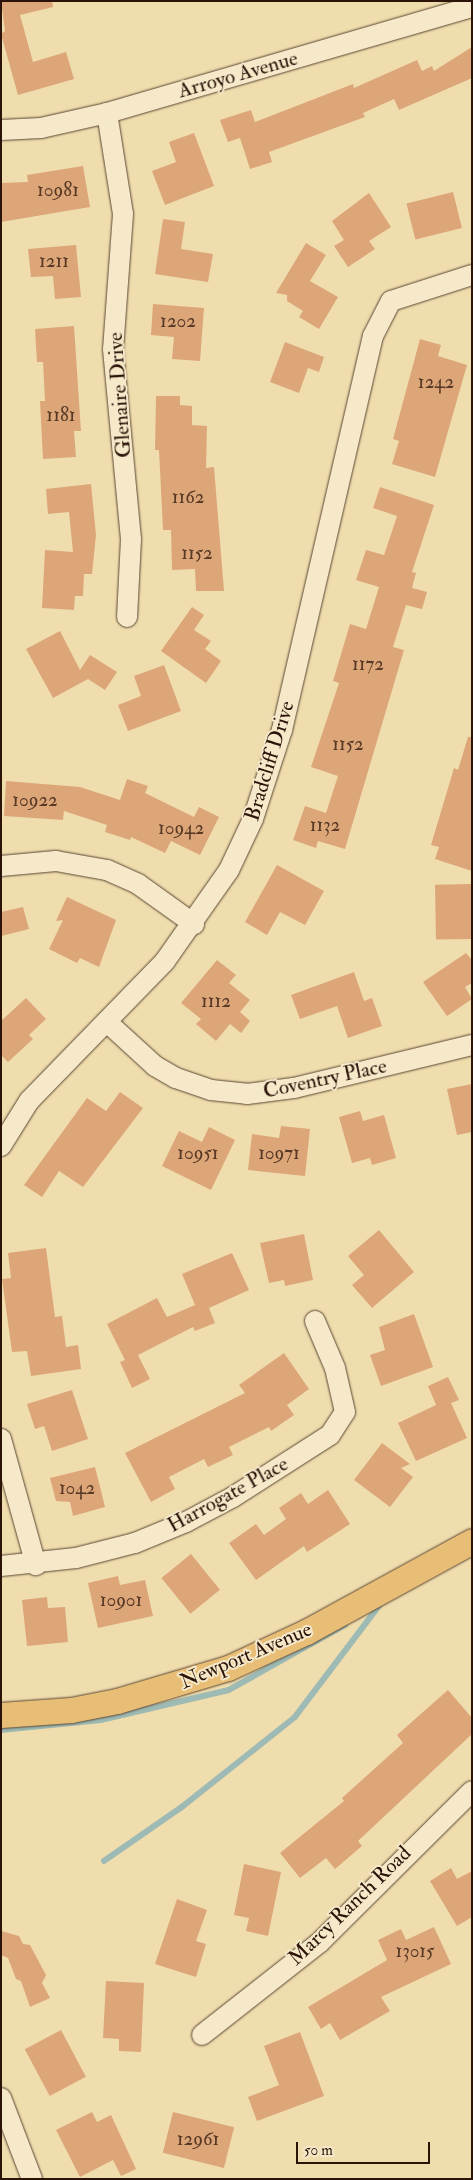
<!DOCTYPE html>
<html>
<head>
<meta charset="utf-8">
<style>
	body { margin:0 }
	#map { position:relative; width:473px; height:2180px; overflow:hidden; background:#f0ddae; font-family:"IM FELL Double Pica",serif }
	div>[style] { position:absolute }
	.stream>* { height:5.5px; margin:-2.75px; padding:0 2.75px; transform-origin:2.75px; border-radius:2.75px; background:#9dbab4 }
	.building>* { inset:0; background:#dca679; transform-origin:0 0 }
	.roads { filter:drop-shadow(0 0 1px #5c4632) drop-shadow(0 0 1px #5c4632) }
	.minor>* { height:20px; margin:-10px; padding:0 10px; transform-origin:10px; border-radius:10px; background:#f5e9ca }
	.major>* { height:25px; margin:-12.5px; padding:0 12.5px; transform-origin:12.5px; border-radius:12.5px; background:#e8be77 }
	span { translate:-50% -50%; white-space:nowrap; text-align:center; line-height:1.15; -webkit-text-stroke:4px #f5e9ca; paint-order:stroke }
	.number-label { font-size:19px; color:#573824 }
	.number-label span { -webkit-text-stroke-width:0 }
	.street-label { font-size:21px; color:#2b1308 }
	.frame { position:absolute; inset:0; border:2px solid #2b1308; pointer-events:none }
	.scale { position:absolute; left:296px; top:2142px; width:134px; height:22px; box-sizing:border-box; border:2px solid #2b1308; border-top:0; padding-left:6px; font-size:15px; line-height:18px; white-space:nowrap; color:#2b1308; -webkit-text-stroke:4px #f5e9ca; paint-order:stroke }
</style>
</head>
<body>
<div id="map">
	<div class="stream">
		<i style="left:1px;top:1730px;width:100px;rotate:-5.7deg"></i>
		<i style="left:101px;top:1720px;width:131px;rotate:-13.2deg"></i>
		<i style="left:229px;top:1690px;width:133px;rotate:-29.3deg"></i>
		<i style="left:104px;top:1861px;width:95px;rotate:-34.7deg"></i>
		<i style="left:182px;top:1807px;width:144px;rotate:-38.5deg"></i>
		<i style="left:295px;top:1717px;width:139px;rotate:-52.9deg"></i>
	</div>
	<div class="building">
		<i style="clip-path:polygon(1px 1px,52px 1px,53px 7px,20px 15px,33px 62px,66px 52px,74px 79px,18px 95px,1px 34px,5px 31px)"></i>
		<i style="clip-path:polygon(472px 47px,472px 78px,399px 110px,394px 99px,363px 113px,365px 117px,269px 152px,272px 162px,250px 169px,240px 138px,228px 142px,220px 120px,251px 110px,255px 122px,353px 84px,354px 88px,417px 60px,422px 71px,432px 66px,434px 71px)"></i>
		<i style="clip-path:polygon(194px 133px,214px 186px,165px 205px,152px 171px,176px 162px,169px 142px)"></i>
		<i style="clip-path:polygon(83px 166px,90px 207px,1px 222px,1px 183px,28px 182px,27px 175px)"></i>
		<i style="left:453px;top:192px;width:37px;height:48px;rotate:76deg"></i>
		<i style="clip-path:polygon(369px 193px,391px 227px,369px 241px,375px 249px,348px 267px,334px 246px,344px 240px,332px 221px)"></i>
		<i style="clip-path:polygon(163px 219px,185px 222px,181px 249px,213px 254px,208px 282px,155px 274px)"></i>
		<i style="clip-path:polygon(306px 243px,326px 255px,310px 281px,338px 297px,319px 329px,299px 317px,303px 311px,287px 301px,287px 295px,276px 293px)"></i>
		<i style="clip-path:polygon(76px 245px,81px 297px,55px 299px,53px 276px,31px 277px,28px 249px)"></i>
		<i style="clip-path:polygon(153px 304px,204px 308px,200px 361px,172px 359px,174px 337px,151px 335px)"></i>
		<i style="clip-path:polygon(74px 326px,81px 431px,74px 431px,76px 457px,43px 459px,40px 401px,45px 401px,43px 362px,37px 362px,35px 329px)"></i>
		<i style="clip-path:polygon(420px 339px,441px 345px,438px 356px,467px 365px,435px 477px,392px 464px,399px 441px,393px 439px)"></i>
		<i style="clip-path:polygon(285px 342px,324px 357px,319px 372px,308px 368px,299px 393px,270px 382px)"></i>
		<i style="clip-path:polygon(156px 396px,180px 396px,180px 405px,192px 406px,192px 425px,207px 426px,206px 468px,214px 467px,224px 591px,196px 591px,195px 569px,172px 570px,171px 530px,163px 530px,159px 450px,155px 450px)"></i>
		<i style="clip-path:polygon(91px 484px,96px 535px,92px 574px,84px 574px,83px 596px,75px 596px,74px 610px,42px 608px,45px 550px,73px 552px,69px 512px,48px 514px,46px 489px)"></i>
		<i style="clip-path:polygon(380px 487px,434px 505px,412px 572px,416px 573px,412px 588px,427px 592px,422px 609px,406px 605px,393px 647px,404px 650px,345px 849px,318px 841px,316px 848px,293px 840px,305px 806px,326px 813px,338px 776px,311px 767px,339px 683px,333px 681px,350px 624px,366px 629px,379px 587px,356px 580px,366px 550px,384px 555px,397px 516px,373px 508px)"></i>
		<i style="clip-path:polygon(192px 607px,204px 615px,194px 630px,211px 641px,205px 649px,221px 661px,206px 683px,161px 651px)"></i>
		<i style="clip-path:polygon(60px 631px,80px 670px,90px 655px,117px 672px,105px 690px,88px 679px,53px 698px,26px 649px)"></i>
		<i style="clip-path:polygon(164px 665px,181px 711px,128px 731px,118px 705px,141px 696px,134px 676px)"></i>
		<i style="clip-path:polygon(468px 737px,472px 737px,472px 871px,435px 859px,439px 847px,431px 845px,454px 768px,458px 770px)"></i>
		<i style="clip-path:polygon(127px 779px,148px 786px,145px 793px,194px 817px,199px 807px,219px 817px,200px 855px,171px 841px,165px 853px,131px 837px,130px 840px,105px 832px,107px 825px,64px 811px,63px 820px,4px 816px,6px 781px,80px 787px,120px 800px)"></i>
		<i style="clip-path:polygon(277px 865px,324px 891px,305px 925px,280px 912px,267px 935px,245px 922px)"></i>
		<i style="left:471px;top:884px;width:55px;height:36px;rotate:89deg"></i>
		<i style="clip-path:polygon(67px 897px,116px 920px,99px 967px,80px 958px,77px 963px,49px 949px,63px 920px,56px 921px)"></i>
		<i style="clip-path:polygon(23px 907px,29px 929px,1px 936px,1px 912px)"></i>
		<i style="clip-path:polygon(466px 953px,472px 960px,472px 983px,465px 987px,472px 999px,447px 1016px,423px 982px)"></i>
		<i style="clip-path:polygon(217px 960px,236px 975px,229px 983px,250px 1000px,240px 1012px,250px 1021px,241px 1033px,230px 1024px,216px 1041px,196px 1024px,201px 1019px,181px 1003px)"></i>
		<i style="clip-path:polygon(354px 972px,364px 1001px,372px 998px,382px 1026px,348px 1038px,337px 1006px,300px 1019px,291px 995px)"></i>
		<i style="clip-path:polygon(26px 998px,46px 1019px,29px 1035px,33px 1039px,8px 1062px,1px 1055px,1px 1021px)"></i>
		<i style="clip-path:polygon(472px 1084px,472px 1132px,457px 1135px,447px 1089px)"></i>
		<i style="clip-path:polygon(120px 1092px,143px 1108px,83px 1187px,59px 1171px,42px 1197px,24px 1185px,87px 1098px,106px 1111px)"></i>
		<i style="clip-path:polygon(360px 1111px,363px 1121px,384px 1115px,396px 1158px,372px 1165px,370px 1158px,352px 1163px,339px 1117px)"></i>
		<i style="clip-path:polygon(281px 1126px,310px 1129px,305px 1176px,248px 1170px,252px 1134px,279px 1138px)"></i>
		<i style="clip-path:polygon(209px 1127px,235px 1140px,211px 1190px,162px 1166px,179px 1131px,202px 1142px)"></i>
		<i style="clip-path:polygon(379px 1230px,414px 1272px,372px 1308px,352px 1285px,364px 1275px,348px 1256px)"></i>
		<i style="clip-path:polygon(304px 1234px,313px 1280px,285px 1286px,284px 1280px,269px 1283px,260px 1243px)"></i>
		<i style="clip-path:polygon(46px 1248px,55px 1317px,62px 1316px,66px 1347px,78px 1345px,81px 1369px,31px 1376px,27px 1351px,12px 1352px,2px 1279px,11px 1278px,8px 1253px)"></i>
		<i style="clip-path:polygon(232px 1253px,249px 1290px,209px 1308px,215px 1323px,195px 1331px,193px 1327px,138px 1355px,150px 1379px,132px 1388px,120px 1362px,125px 1360px,107px 1324px,157px 1298px,167px 1317px,195px 1305px,182px 1274px)"></i>
		<i style="clip-path:polygon(414px 1314px,433px 1367px,381px 1386px,370px 1355px,385px 1350px,379px 1327px)"></i>
		<i style="clip-path:polygon(284px 1353px,309px 1389px,287px 1405px,294px 1415px,271px 1431px,269px 1427px,229px 1447px,233px 1455px,208px 1467px,204px 1459px,169px 1477px,175px 1489px,151px 1502px,125px 1453px,245px 1393px,239px 1385px)"></i>
		<i style="clip-path:polygon(448px 1377px,459px 1400px,451px 1403px,467px 1438px,416px 1461px,398px 1423px,436px 1405px,428px 1386px)"></i>
		<i style="clip-path:polygon(72px 1390px,88px 1439px,52px 1451px,44px 1426px,35px 1429px,27px 1404px)"></i>
		<i style="clip-path:polygon(382px 1443px,410px 1464px,401px 1468px,413px 1477px,390px 1507px,354px 1480px)"></i>
		<i style="clip-path:polygon(95px 1467px,105px 1507px,73px 1516px,70px 1502px,56px 1501px,50px 1478px)"></i>
		<i style="clip-path:polygon(328px 1490px,350px 1524px,307px 1552px,304px 1546px,256px 1580px,229px 1543px,256px 1524px,264px 1535px,286px 1519px,279px 1508px,301px 1493px,308px 1504px)"></i>
		<i style="left:191px;top:1554px;width:46px;height:38px;rotate:51deg"></i>
		<i style="clip-path:polygon(118px 1576px,120px 1585px,145px 1580px,153px 1616px,98px 1628px,88px 1583px)"></i>
		<i style="clip-path:polygon(47px 1597px,48px 1608px,65px 1607px,68px 1642px,27px 1646px,22px 1600px)"></i>
		<i style="clip-path:polygon(448px 1690px,472px 1718px,472px 1734px,358px 1841px,362px 1846px,335px 1869px,326px 1858px,300px 1878px,280px 1853px,344px 1801px,342px 1798px,403px 1743px,397px 1735px)"></i>
		<i style="clip-path:polygon(244px 1864px,281px 1872px,268px 1936px,246px 1931px,249px 1918px,234px 1915px)"></i>
		<i style="clip-path:polygon(451px 1868px,457px 1879px,472px 1871px,472px 1917px,457px 1926px,430px 1881px)"></i>
		<i style="clip-path:polygon(177px 1899px,207px 1910px,196px 1941px,206px 1944px,196px 1977px,155px 1964px)"></i>
		<i style="clip-path:polygon(434px 1927px,451px 1964px,381px 1997px,390px 2011px,340px 2040px,330px 2023px,321px 2029px,308px 2007px,387px 1960px,378px 1940px,401px 1929px,406px 1940px)"></i>
		<i style="clip-path:polygon(1px 1931px,19px 1936px,23px 1944px,30px 1945px,46px 1975px,42px 1983px,50px 1998px,30px 2007px,21px 1981px,16px 1979px,8px 1958px,1px 1955px)"></i>
		<i style="clip-path:polygon(106px 1981px,144px 1983px,141px 2052px,119px 2051px,119px 2039px,103px 2038px)"></i>
		<i style="left:61px;top:2030px;width:53px;height:41px;rotate:62deg"></i>
		<i style="clip-path:polygon(300px 2032px,324px 2096px,257px 2121px,248px 2097px,279px 2085px,264px 2046px)"></i>
		<i style="clip-path:polygon(92px 2112px,97px 2122px,111px 2115px,136px 2169px,121px 2176px,113px 2160px,80px 2177px,56px 2130px)"></i>
		<i style="left:173px;top:2112px;width:63px;height:42px;rotate:14deg"></i>
	</div>
	<div class="roads">
		<div class="minor">
			<i style="left:107px;top:113px;width:102px;rotate:81deg"></i>
			<i style="left:123px;top:214px;width:135px;rotate:94.2deg"></i>
			<i style="left:113px;top:349px;width:191px;rotate:84.6deg"></i>
			<i style="left:131px;top:539px;width:78px;rotate:92.9deg"></i>
			<i style="left:1px;top:130px;width:40px;rotate:-2.9deg"></i>
			<i style="left:41px;top:128px;width:68px;rotate:-12.8deg"></i>
			<i style="left:107px;top:113px;width:380px;rotate:-16.2deg"></i>
			<i style="left:1px;top:866px;width:55px;rotate:-5.2deg"></i>
			<i style="left:56px;top:861px;width:52px;rotate:10deg"></i>
			<i style="left:107px;top:870px;width:34px;rotate:24deg"></i>
			<i style="left:138px;top:884px;width:69px;rotate:35.5deg"></i>
			<i style="left:108px;top:1023px;width:64px;rotate:42.5deg"></i>
			<i style="left:155px;top:1066px;width:24px;rotate:30deg"></i>
			<i style="left:176px;top:1078px;width:37px;rotate:19deg"></i>
			<i style="left:211px;top:1090px;width:36px;rotate:6deg"></i>
			<i style="left:247px;top:1094px;width:47px;rotate:-7.3deg"></i>
			<i style="left:294px;top:1088px;width:183px;rotate:-13.6deg"></i>
			<i style="left:1px;top:1146px;width:53px;rotate:-58.1deg"></i>
			<i style="left:29px;top:1101px;width:195px;rotate:-45.8deg"></i>
			<i style="left:165px;top:961px;width:111px;rotate:-54.9deg"></i>
			<i style="left:229px;top:870px;width:56px;rotate:-64.8deg"></i>
			<i style="left:253px;top:819px;width:94px;rotate:-72deg"></i>
			<i style="left:282px;top:730px;width:404px;rotate:-77deg"></i>
			<i style="left:373px;top:336px;width:39px;rotate:-63deg"></i>
			<i style="left:391px;top:301px;width:85px;rotate:-17.8deg"></i>
			<i style="left:1px;top:1439px;width:131px;rotate:74.5deg"></i>
			<i style="left:1px;top:1566px;width:75px;rotate:-6.1deg"></i>
			<i style="left:76px;top:1558px;width:61px;rotate:-14.3deg"></i>
			<i style="left:135px;top:1543px;width:55px;rotate:-22.4deg"></i>
			<i style="left:186px;top:1522px;width:53px;rotate:-28deg"></i>
			<i style="left:233px;top:1497px;width:115px;rotate:-32.6deg"></i>
			<i style="left:330px;top:1435px;width:27px;rotate:-57deg"></i>
			<i style="left:345px;top:1412px;width:45px;rotate:-102.8deg"></i>
			<i style="left:335px;top:1368px;width:51px;rotate:-113.1deg"></i>
			<i style="left:202px;top:2035px;width:150px;rotate:-38.2deg"></i>
			<i style="left:320px;top:1942px;width:214px;rotate:-44.8deg"></i>
			<i style="left:1px;top:2098px;width:87px;rotate:69.1deg"></i>
		</div>
		<div class="major">
			<i style="left:1px;top:1715px;width:70px;rotate:-4.1deg"></i>
			<i style="left:71px;top:1710px;width:47px;rotate:-11.1deg"></i>
			<i style="left:117px;top:1701px;width:116px;rotate:-16.6deg"></i>
			<i style="left:228px;top:1668px;width:86px;rotate:-24.8deg"></i>
			<i style="left:306px;top:1632px;width:189px;rotate:-28.7deg"></i>
		</div>
	</div>
	<div class="number-label">
		<span style="left:58px;top:191px">10981</span>
		<span style="left:54px;top:262px">1211</span>
		<span style="left:178px;top:322px">1202</span>
		<span style="left:436px;top:383px">1242</span>
		<span style="left:61px;top:416px">1181</span>
		<span style="left:188px;top:498px">1162</span>
		<span style="left:197px;top:554px">1152</span>
		<span style="left:368px;top:665px">1172</span>
		<span style="left:348px;top:745px">1152</span>
		<span style="left:35px;top:801px">10922</span>
		<span style="left:325px;top:826px">1132</span>
		<span style="left:181px;top:829px">10942</span>
		<span style="left:216px;top:1002px">1112</span>
		<span style="left:198px;top:1154px">10951</span>
		<span style="left:279px;top:1154px">10971</span>
		<span style="left:77px;top:1489px">1042</span>
		<span style="left:121px;top:1601px">10901</span>
		<span style="left:415px;top:1952px">13015</span>
		<span style="left:198px;top:2140px">12961</span>
	</div>
	<div class="street-label">
		<span style="left:238px;top:75px;rotate:-16deg">Arroyo Avenue</span>
		<span style="left:120px;top:395px;rotate:-94deg">Glenaire Drive</span>
		<span style="left:270px;top:761px;rotate:-73deg">Bradcliff Drive</span>
		<span style="left:325px;top:1079px;rotate:-12deg">Coventry Place</span>
		<span style="left:228px;top:1495px;rotate:-29deg">Harrogate Place</span>
		<span style="left:246px;top:1656px;rotate:-23deg">Newport Avenue</span>
		<span style="left:350px;top:1906px;rotate:-44deg">Marcy Ranch Road</span>
	</div>
	<div class="frame"></div>
	<div class="scale">50 m</div>
</div>
</body>
</html>
